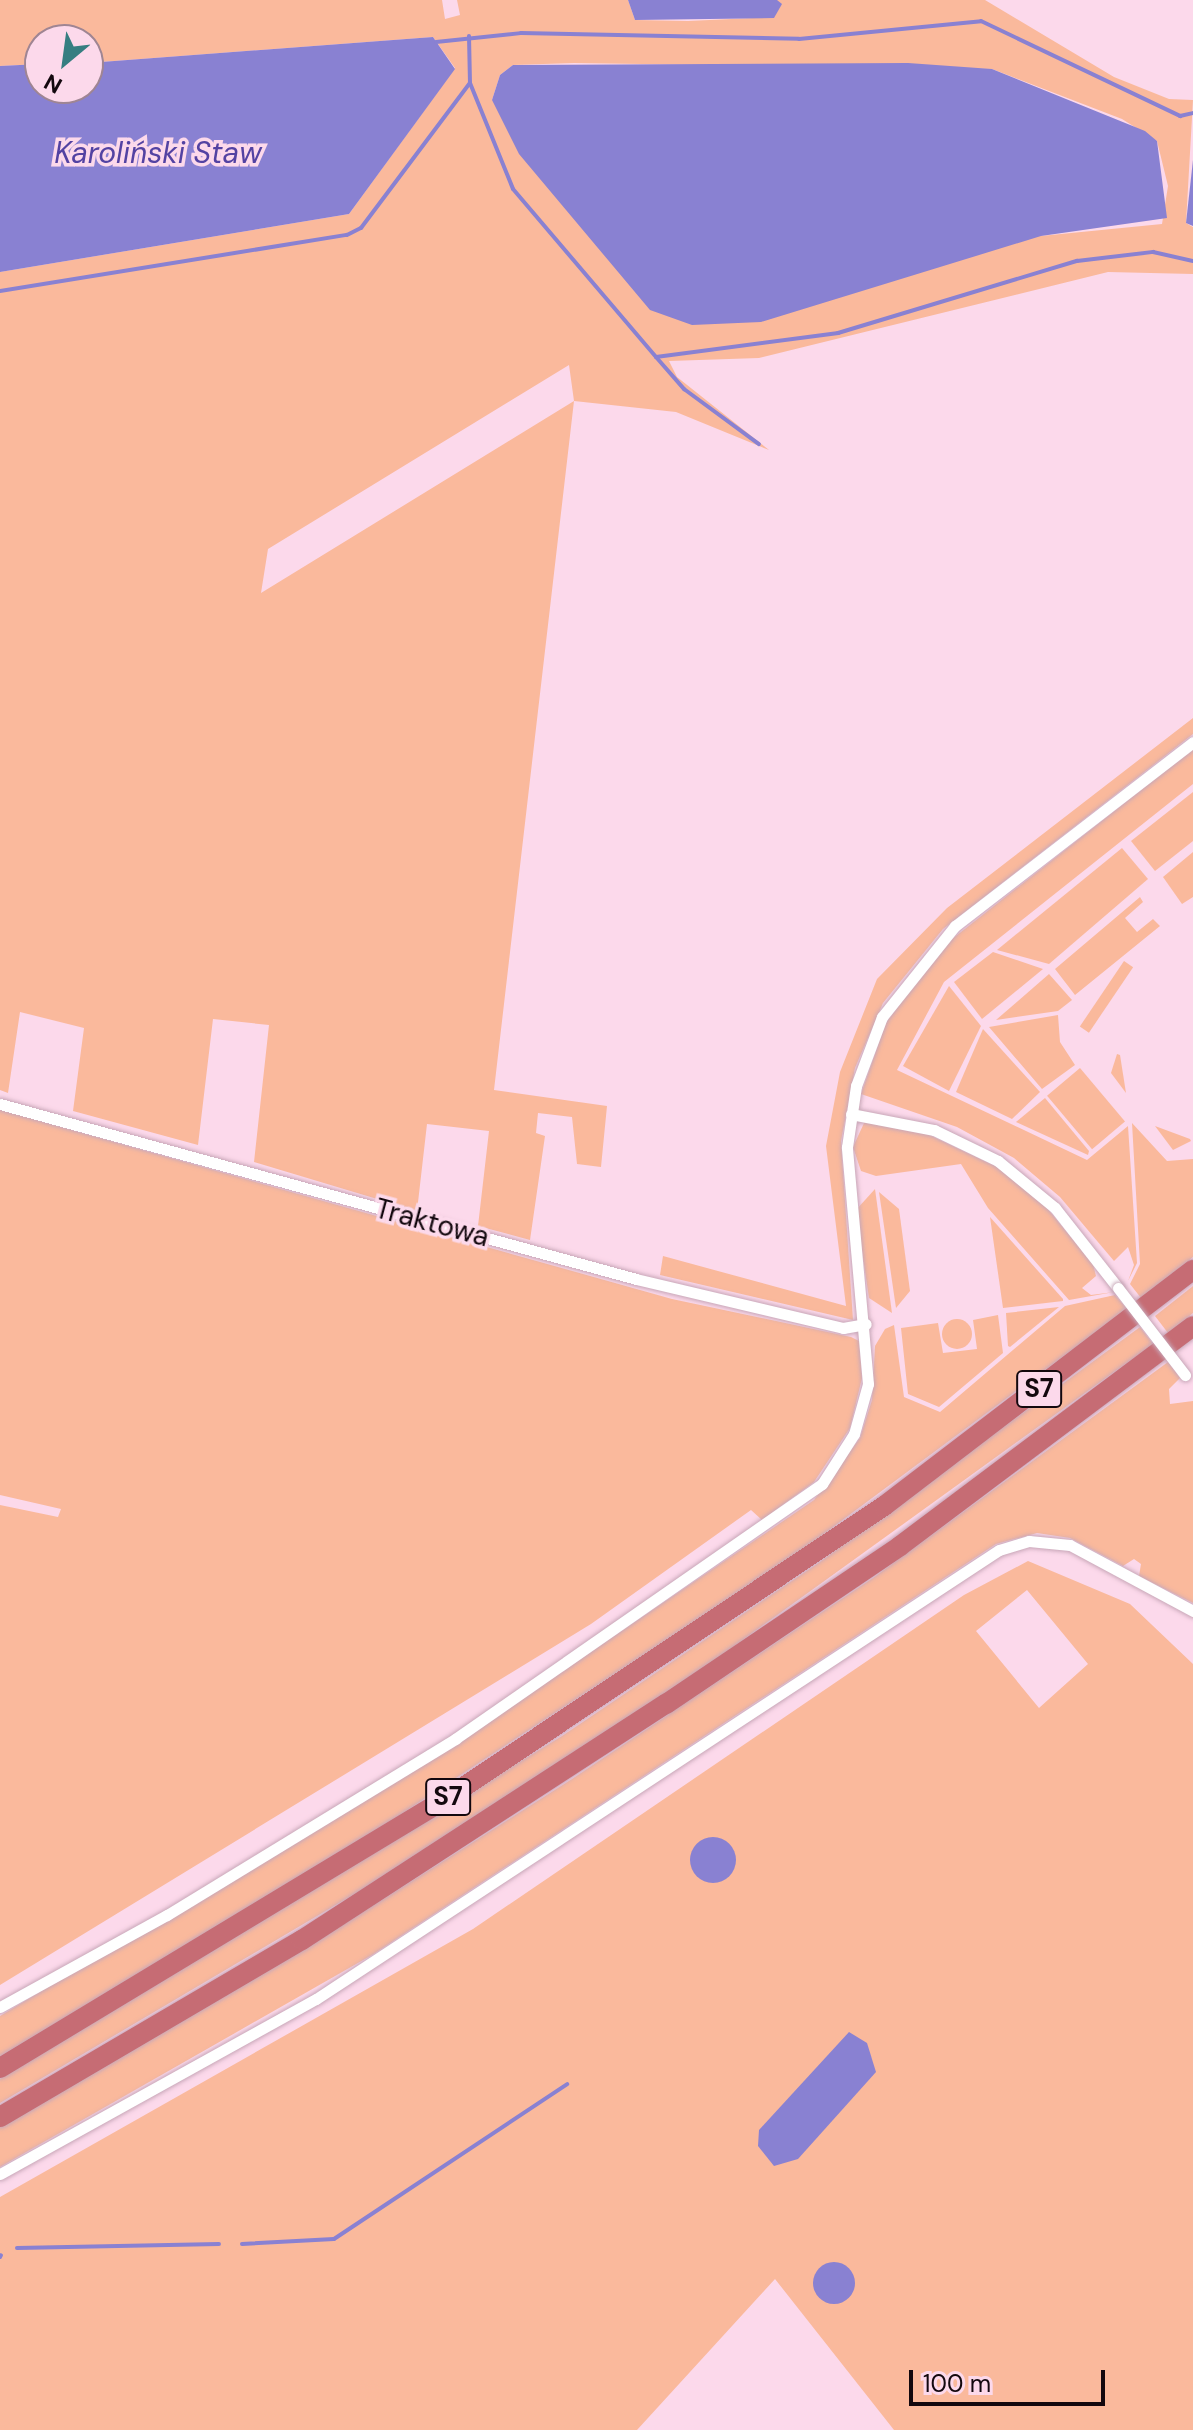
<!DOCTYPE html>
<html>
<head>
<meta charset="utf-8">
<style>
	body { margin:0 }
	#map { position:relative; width:1193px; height:2430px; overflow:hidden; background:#fcd9eb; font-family:"DM Sans",sans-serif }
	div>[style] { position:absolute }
	.green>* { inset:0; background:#fab99c; transform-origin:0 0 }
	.round { border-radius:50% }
	.water>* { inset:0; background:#8981d2 }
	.stream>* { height:4px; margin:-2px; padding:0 2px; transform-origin:2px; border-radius:2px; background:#8981d2 }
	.roads { filter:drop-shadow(0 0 2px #c8a7b8) drop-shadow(0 0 2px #c8a7b8) }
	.street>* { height:11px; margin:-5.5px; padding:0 5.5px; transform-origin:5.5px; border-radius:5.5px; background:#fff }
	.highway>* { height:20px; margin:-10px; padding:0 10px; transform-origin:10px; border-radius:10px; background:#c66c74 }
	.bridges { filter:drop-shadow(0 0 2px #c8a7b8) drop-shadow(0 0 2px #c8a7b8) }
	.street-bridge>* { height:11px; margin:-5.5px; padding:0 5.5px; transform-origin:5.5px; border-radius:5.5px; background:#fff }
	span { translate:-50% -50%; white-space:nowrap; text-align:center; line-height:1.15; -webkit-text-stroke:7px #fcd9eb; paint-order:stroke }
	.shield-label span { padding:2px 6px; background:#fcd9eb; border:2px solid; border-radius:6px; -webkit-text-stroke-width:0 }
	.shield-label { font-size:26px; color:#13080e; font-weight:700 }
	.street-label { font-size:28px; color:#13080e }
	.water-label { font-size:30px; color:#5342a2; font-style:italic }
	.north { position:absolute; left:24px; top:24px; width:80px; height:80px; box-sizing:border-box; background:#fcd9eb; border:2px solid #9f8593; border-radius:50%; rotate:209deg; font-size:22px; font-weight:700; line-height:32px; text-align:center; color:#13080e }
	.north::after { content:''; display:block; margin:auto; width:28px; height:36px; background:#367e81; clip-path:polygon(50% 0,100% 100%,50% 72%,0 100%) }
	.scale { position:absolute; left:909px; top:2370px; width:196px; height:36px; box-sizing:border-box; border:4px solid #13080e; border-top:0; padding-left:10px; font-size:24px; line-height:28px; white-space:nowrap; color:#13080e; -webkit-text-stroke:6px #fcd9eb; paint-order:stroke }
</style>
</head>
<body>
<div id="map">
	<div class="green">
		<i style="clip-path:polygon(evenodd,0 0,442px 0,445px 19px,460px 15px,457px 0,628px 0,635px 20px,688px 21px,774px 17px,777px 0,985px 0,1114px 77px,1169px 99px,1193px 100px,1186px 223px,1193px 227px,1193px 274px,1108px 272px,759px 358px,669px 361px,677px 377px,769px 450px,676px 412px,574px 401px,494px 1090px,607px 1106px,601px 1167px,577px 1164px,572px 1117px,538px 1113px,536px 1133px,545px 1136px,530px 1240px,478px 1226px,489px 1131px,427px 1124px,417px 1211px,254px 1162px,269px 1025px,213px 1019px,198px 1145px,73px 1111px,84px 1028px,20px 1012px,8px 1093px,0 1090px,0 272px,349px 214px,455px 68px,433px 37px,88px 63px,88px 40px,40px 40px,40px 64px,0 66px,0 0,574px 63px,992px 69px,1122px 119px,1157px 141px,1168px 186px,1162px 224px,1041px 236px,492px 100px,500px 75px,513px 65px,574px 63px,0 0,569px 365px,574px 401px,261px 593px,268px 549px,569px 365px)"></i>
		<i style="clip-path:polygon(1193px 718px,1193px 734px,943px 929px,883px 1003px,855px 1068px,841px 1141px,853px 1320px,660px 1275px,663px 1256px,846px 1306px,826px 1146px,840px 1072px,877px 979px,947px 908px)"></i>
		<i style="clip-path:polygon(1193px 749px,1193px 784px,944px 982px,897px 1070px,1087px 1160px,1128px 1126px,1137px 1263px,1128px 1281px,1134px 1265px,1128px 1247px,1114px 1261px,1060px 1197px,1014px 1158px,957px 1127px,861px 1094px,886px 1023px,942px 947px)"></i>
		<i style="clip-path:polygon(1193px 792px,1193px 841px,1155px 871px,1131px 841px)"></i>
		<i style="clip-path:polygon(1122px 848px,1148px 879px,1049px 964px,997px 950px)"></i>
		<i style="clip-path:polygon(1193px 852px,1193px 897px,1182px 904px,1163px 877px)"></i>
		<i style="clip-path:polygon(1140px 897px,1143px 902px,1125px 918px,1137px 932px,1153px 919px,1160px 926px,1075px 995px,1055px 969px)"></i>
		<i style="clip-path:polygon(993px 952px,1043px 969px,982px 1019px,954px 982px)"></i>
		<i style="left:1124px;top:961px;width:11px;height:79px;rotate:34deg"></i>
		<i style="clip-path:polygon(1049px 974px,1072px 1000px,1058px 1011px,996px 1020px)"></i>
		<i style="clip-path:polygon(949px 986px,981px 1026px,949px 1091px,903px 1066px)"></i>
		<i style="clip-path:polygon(1058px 1015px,1060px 1042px,1075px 1065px,1042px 1089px,989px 1027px)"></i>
		<i style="clip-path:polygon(983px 1029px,1040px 1092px,1012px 1119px,956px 1092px)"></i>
		<i style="clip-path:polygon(1117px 1054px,1120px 1055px,1126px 1093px,1111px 1073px)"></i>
		<i style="left:1080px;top:1068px;width:70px;height:43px;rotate:50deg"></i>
		<i style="clip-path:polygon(1045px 1098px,1089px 1151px,1088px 1155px,1016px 1122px)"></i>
		<i style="clip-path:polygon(0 1110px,672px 1299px,851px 1337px,859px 1341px,862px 1378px,850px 1428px,814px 1482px,762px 1520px,751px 1510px,591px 1624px,0 1985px,0 1505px,58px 1517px,61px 1509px,0 1495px)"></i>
		<i style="clip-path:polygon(865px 1121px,925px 1133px,999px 1168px,1046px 1207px,1093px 1264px,1096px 1276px,1082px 1288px,1091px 1295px,1114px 1292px,1069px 1300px,988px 1208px,961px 1164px,876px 1176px,861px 1171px,853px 1147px)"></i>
		<i style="clip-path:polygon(1132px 1123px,1167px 1161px,1193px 1159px,1193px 1257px,1141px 1298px,1130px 1284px,1140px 1264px)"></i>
		<i style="clip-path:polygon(1155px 1126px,1190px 1139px,1191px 1141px,1173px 1150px)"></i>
		<i style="clip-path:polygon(875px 1189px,892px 1313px,869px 1298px,856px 1210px)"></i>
		<i style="clip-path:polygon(879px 1192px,899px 1209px,910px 1291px,896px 1308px)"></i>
		<i style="clip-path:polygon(990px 1217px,1063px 1299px,1063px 1301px,1003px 1308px)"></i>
		<i style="clip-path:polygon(1193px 1286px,1193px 1313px,1168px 1333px,1155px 1316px)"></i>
		<i style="clip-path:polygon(1115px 1295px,1127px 1309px,794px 1556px,316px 1870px,0 2056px,0 2016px,472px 1733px,814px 1500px,860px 1438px,872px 1400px,875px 1346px,885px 1329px,894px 1325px,904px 1397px,940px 1412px,1065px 1306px)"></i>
		<i style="clip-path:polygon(1059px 1307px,1010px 1347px,1008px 1346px,1006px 1313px)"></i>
		<i style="clip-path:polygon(998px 1315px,1003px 1353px,939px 1407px,908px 1394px,901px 1328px,938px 1323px,943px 1353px,977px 1349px,973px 1320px)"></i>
		<i class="round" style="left:942px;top:1319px;width:30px;height:30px"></i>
		<i style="clip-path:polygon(1140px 1327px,1153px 1344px,701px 1670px,356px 1893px,0 2103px,0 2079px,562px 1736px,820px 1562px)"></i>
		<i style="clip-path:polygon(1168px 1362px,1180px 1378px,1169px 1389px,1170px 1404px,1193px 1401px,1193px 1603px,1139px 1576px,1141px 1564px,1134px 1559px,1123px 1566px,1070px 1538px,1037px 1533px,996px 1544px,372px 1955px,0 2167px,0 2125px,346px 1923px,572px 1779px,873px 1578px)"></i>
		<i style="clip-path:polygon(evenodd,1028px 1561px,1130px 1604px,1193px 1664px,1193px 2430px,894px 2430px,775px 2279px,637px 2430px,0 2430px,0 2197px,473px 1929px,964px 1595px,1028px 1561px,1027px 1590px,1088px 1664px,1039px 1708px,976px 1631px,1027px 1590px)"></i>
	</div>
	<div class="water">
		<i style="clip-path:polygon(628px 0,777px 0,782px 4px,774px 18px,635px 20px)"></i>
		<i style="clip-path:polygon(433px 37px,455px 69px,349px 214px,0 272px,0 66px,40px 64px,40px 88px,88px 88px,88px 63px)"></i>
		<i style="clip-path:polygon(908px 63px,992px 69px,1145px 131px,1157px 141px,1167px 218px,1041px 236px,761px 322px,692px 325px,650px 310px,519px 154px,492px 100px,500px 75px,513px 65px)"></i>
		<i style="clip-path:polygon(1193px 160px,1193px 226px,1186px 223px)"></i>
		<i class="round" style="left:690px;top:1837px;width:46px;height:46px"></i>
		<i style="clip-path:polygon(849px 2032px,867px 2043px,876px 2072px,798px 2159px,774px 2166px,758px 2146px,759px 2130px)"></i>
		<i class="round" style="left:813px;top:2262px;width:42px;height:42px"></i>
	</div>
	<div class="stream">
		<i style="left:469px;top:36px;width:47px;rotate:88.8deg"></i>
		<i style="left:470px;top:83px;width:114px;rotate:67.9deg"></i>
		<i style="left:513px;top:189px;width:221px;rotate:49.6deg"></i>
		<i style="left:656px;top:357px;width:184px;rotate:-7.5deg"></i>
		<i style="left:838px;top:333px;width:250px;rotate:-16.8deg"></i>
		<i style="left:1077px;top:261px;width:77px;rotate:-6.8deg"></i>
		<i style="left:1153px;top:252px;width:41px;rotate:12.7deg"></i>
		<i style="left:436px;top:42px;width:85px;rotate:-6deg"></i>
		<i style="left:521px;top:33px;width:278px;rotate:1.2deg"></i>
		<i style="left:799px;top:39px;width:183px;rotate:-5.6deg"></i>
		<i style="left:981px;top:21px;width:221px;rotate:25.5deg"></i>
		<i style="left:1180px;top:116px;width:13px;rotate:-13deg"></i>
		<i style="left:0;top:291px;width:351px;rotate:-9.2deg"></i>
		<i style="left:347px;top:235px;width:16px;rotate:-27deg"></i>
		<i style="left:361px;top:228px;width:181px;rotate:-53.1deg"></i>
		<i style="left:656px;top:357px;width:43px;rotate:48.8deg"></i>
		<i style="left:684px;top:389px;width:93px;rotate:36.3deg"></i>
		<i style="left:242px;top:2244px;width:92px;rotate:-3.1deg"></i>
		<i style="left:334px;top:2239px;width:280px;rotate:-33.6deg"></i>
		<i style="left:17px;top:2248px;width:202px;rotate:-1.1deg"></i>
		<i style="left:0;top:2257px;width:2px;rotate:-63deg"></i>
	</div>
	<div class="roads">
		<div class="street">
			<i style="left:0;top:1104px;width:660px;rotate:15.38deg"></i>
			<i style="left:636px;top:1279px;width:213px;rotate:13.3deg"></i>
			<i style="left:843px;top:1328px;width:23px;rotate:-10deg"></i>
			<i style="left:851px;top:1114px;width:85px;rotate:10.9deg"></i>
			<i style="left:934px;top:1130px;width:71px;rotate:25.8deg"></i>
			<i style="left:998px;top:1161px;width:74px;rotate:39.5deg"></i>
			<i style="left:1055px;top:1208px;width:102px;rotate:51.8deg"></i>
			<i style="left:0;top:2007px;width:191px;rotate:-28.9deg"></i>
			<i style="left:167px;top:1915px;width:338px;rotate:-31.4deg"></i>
			<i style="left:455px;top:1739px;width:447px;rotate:-34.8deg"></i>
			<i style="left:822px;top:1484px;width:59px;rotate:-57.4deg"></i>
			<i style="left:854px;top:1434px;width:52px;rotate:-74.4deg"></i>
			<i style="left:868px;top:1384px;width:238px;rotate:-95.1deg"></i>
			<i style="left:847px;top:1147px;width:62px;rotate:-81.6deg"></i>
			<i style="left:856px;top:1086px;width:74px;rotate:-69.4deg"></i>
			<i style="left:882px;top:1017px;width:117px;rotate:-51.3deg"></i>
			<i style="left:955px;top:926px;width:301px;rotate:-37.7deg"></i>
			<i style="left:0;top:2174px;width:361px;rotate:-29deg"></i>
			<i style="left:316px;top:1999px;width:817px;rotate:-33.32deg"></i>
			<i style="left:999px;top:1550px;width:31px;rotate:-17deg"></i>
			<i style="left:1029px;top:1541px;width:41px;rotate:5.6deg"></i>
			<i style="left:1070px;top:1545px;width:140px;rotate:28.2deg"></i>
		</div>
		<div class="highway">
			<i style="left:0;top:2068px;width:522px;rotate:-31.13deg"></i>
			<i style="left:447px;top:1798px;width:526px;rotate:-33.75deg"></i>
			<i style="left:884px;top:1506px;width:389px;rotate:-37.4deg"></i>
			<i style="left:0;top:2117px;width:350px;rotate:-30.4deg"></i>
			<i style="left:302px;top:1940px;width:434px;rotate:-33deg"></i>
			<i style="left:666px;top:1704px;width:282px;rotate:-34deg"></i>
			<i style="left:900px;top:1546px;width:366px;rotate:-36.9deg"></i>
		</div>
	</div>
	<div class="bridges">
		<div class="street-bridge">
			<i style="left:1118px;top:1288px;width:110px;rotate:52.4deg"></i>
		</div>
	</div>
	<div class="shield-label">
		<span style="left:1039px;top:1389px">S7</span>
		<span style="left:448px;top:1797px">S7</span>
	</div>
	<div class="street-label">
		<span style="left:432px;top:1223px;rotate:15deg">Traktowa</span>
	</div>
	<div class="water-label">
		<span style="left:158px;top:153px">Karoliński Staw</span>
	</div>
	<div class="north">N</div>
	<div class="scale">100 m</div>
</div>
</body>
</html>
